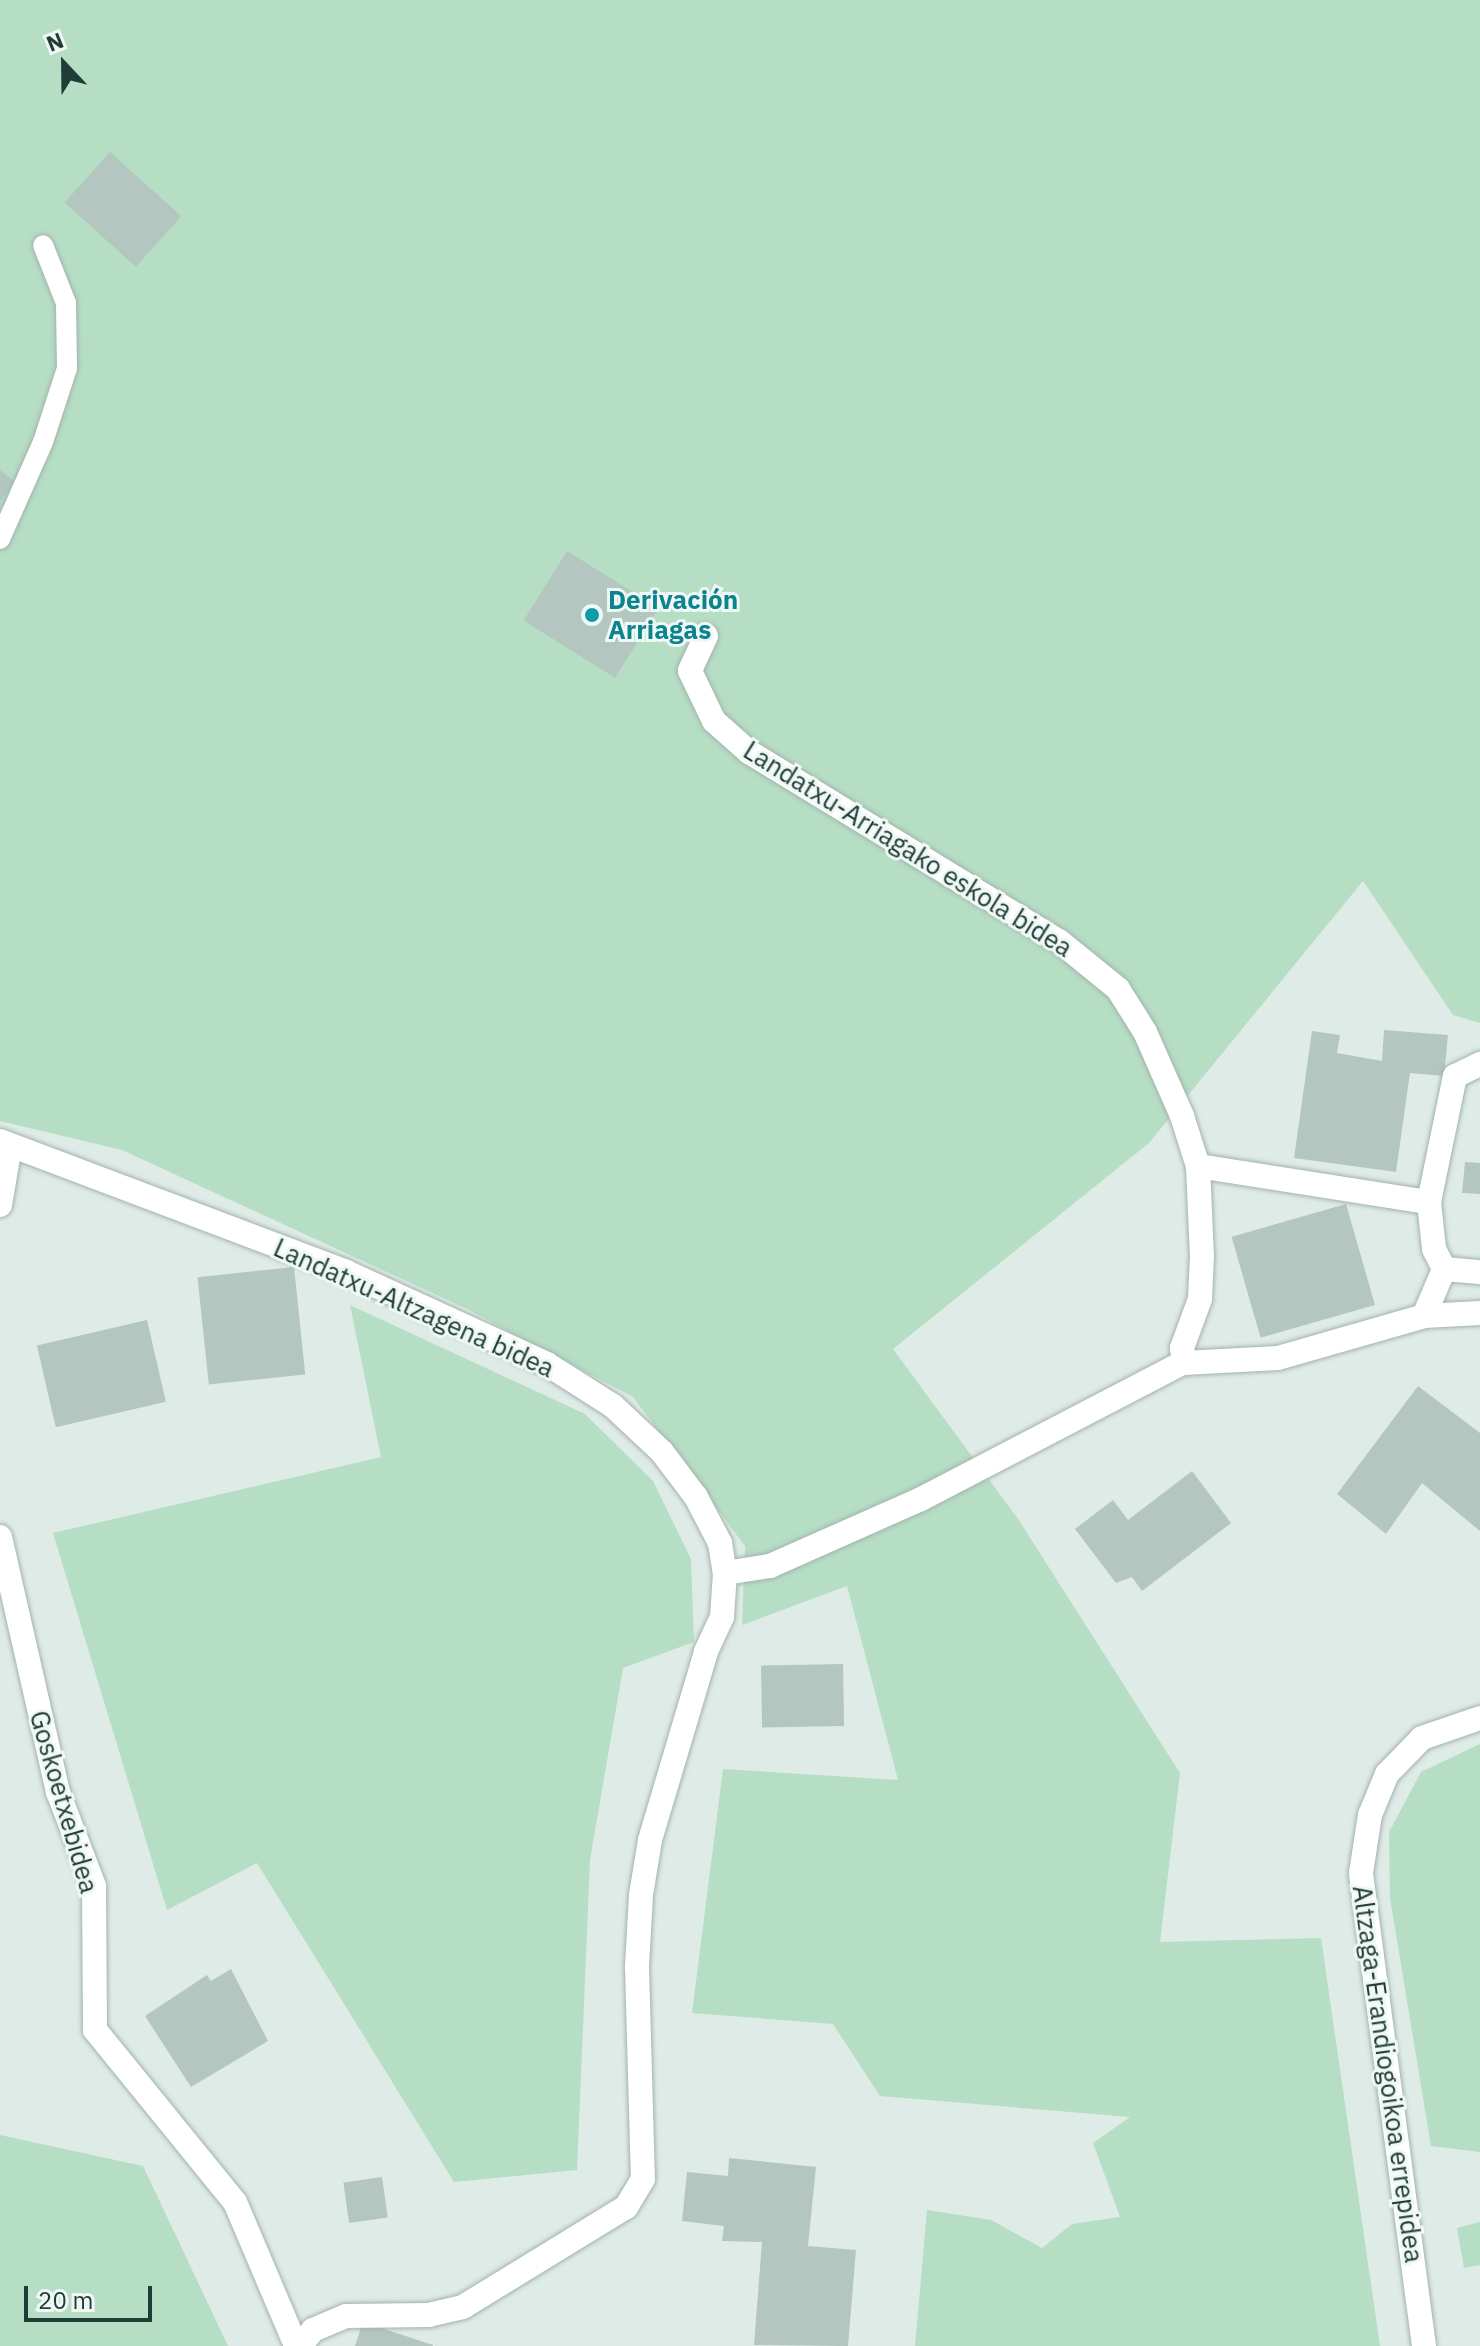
<!DOCTYPE html>
<html>
<head>
<meta charset="utf-8">
<style>
	body { margin:0 }
	#map { position:relative; width:1480px; height:2346px; overflow:hidden; background:#dfebe7; font-family:"IBM Plex Sans",sans-serif }
	div>[style] { position:absolute }
	.green>* { inset:0; background:#b6dec4 }
	.building>* { inset:0; background:#b4c6c0; transform-origin:0 0 }
	.roads { filter:drop-shadow(0 0 2px #a2b3ae) drop-shadow(0 0 2px #a2b3ae) }
	.lane>* { height:20px; margin:-10px; padding:0 10px; transform-origin:10px; border-radius:10px; background:#fff }
	.street>* { height:24px; margin:-12px; padding:0 12px; transform-origin:12px; border-radius:12px; background:#fff }
	.dots>* { width:22px; height:22px; translate:-50% -50%; box-sizing:border-box; border:4px solid #eff8f4; border-radius:50% }
	span { translate:-50% -50%; white-space:nowrap; text-align:center; line-height:1.15; -webkit-text-stroke:6px #eff8f4; paint-order:stroke }
	.culture-label { font-size:26px; color:#0d838f; font-weight:700 }
	.left { translate:0 -50%; text-align:left }
	.street-label { font-size:26px; color:#1f3c36 }
	.north { position:absolute; left:24px; top:24px; width:80px; height:80px; -webkit-text-stroke:6px #eff8f4; paint-order:stroke; rotate:338deg; font-size:22px; font-weight:700; line-height:32px; text-align:center; color:#1f3c36 }
	.north::after { content:''; display:block; margin:auto; width:28px; height:36px; background:#1f3c36; clip-path:polygon(50% 0,100% 100%,50% 72%,0 100%) }
	.scale { position:absolute; left:24px; top:2286px; width:128px; height:36px; box-sizing:border-box; border:4px solid #1f3c36; border-top:0; padding-left:10px; font-size:24px; line-height:28px; white-space:nowrap; color:#1f3c36; -webkit-text-stroke:6px #eff8f4; paint-order:stroke }
</style>
</head>
<body>
<div id="map">
	<div class="green">
		<i style="clip-path:polygon(0 0,1480px 0,1480px 1023px,1453px 1015px,1363px 881px,1149px 1143px,893px 1349px,1018px 1519px,1180px 1773px,1160px 1942px,1321px 1938px,1380px 2346px,915px 2346px,927px 2210px,991px 2220px,1042px 2248px,1072px 2224px,1120px 2217px,1093px 2143px,1130px 2117px,880px 2096px,833px 2024px,692px 2013px,723px 1769px,898px 1780px,847px 1586px,742px 1625px,745px 1546px,633px 1397px,465px 1308px,122px 1150px,0 1121px)"></i>
		<i style="clip-path:polygon(350px 1305px,585px 1414px,653px 1481px,691px 1559px,694px 1642px,623px 1668px,590px 1860px,577px 2170px,454px 2182px,257px 1863px,167px 1910px,53px 1533px,381px 1457px)"></i>
		<i style="clip-path:polygon(1480px 1744px,1480px 2152px,1431px 2146px,1390px 1898px,1389px 1832px,1421px 1772px)"></i>
		<i style="clip-path:polygon(0 2135px,143px 2166px,228px 2346px,0 2346px)"></i>
		<i style="clip-path:polygon(1480px 2222px,1480px 2265px,1464px 2268px,1457px 2228px)"></i>
	</div>
	<div class="building">
		<i style="left:110px;top:152px;width:96px;height:68px;rotate:42deg"></i>
		<i style="clip-path:polygon(0 470px,15px 482px,0 501px)"></i>
		<i style="left:567px;top:551px;width:108px;height:82px;rotate:32deg"></i>
		<i style="clip-path:polygon(1384px 1030px,1448px 1035px,1444px 1076px,1410px 1073px,1396px 1172px,1294px 1158px,1312px 1031px,1340px 1035px,1337px 1053px,1382px 1061px)"></i>
		<i style="clip-path:polygon(1465px 1162px,1480px 1163px,1480px 1194px,1462px 1193px)"></i>
		<i style="left:1346px;top:1204px;width:105px;height:119px;rotate:74deg"></i>
		<i style="left:294px;top:1267px;width:108px;height:97px;rotate:84deg"></i>
		<i style="left:147px;top:1320px;width:84px;height:113px;rotate:77deg"></i>
		<i style="clip-path:polygon(1418px 1386px,1480px 1433px,1480px 1531px,1422px 1483px,1386px 1534px,1337px 1494px)"></i>
		<i style="clip-path:polygon(1192px 1471px,1231px 1523px,1142px 1591px,1132px 1577px,1116px 1583px,1075px 1529px,1113px 1500px,1128px 1520px)"></i>
		<i style="left:843px;top:1664px;width:62px;height:82px;rotate:89deg"></i>
		<i style="clip-path:polygon(231px 1969px,268px 2041px,191px 2087px,145px 2016px,207px 1975px,211px 1981px)"></i>
		<i style="clip-path:polygon(729px 2158px,816px 2167px,808px 2246px,856px 2250px,848px 2346px,754px 2345px,762px 2242px,722px 2241px,724px 2226px,682px 2221px,687px 2172px,728px 2176px)"></i>
		<i style="left:382px;top:2177px;width:41px;height:39px;rotate:82deg"></i>
		<i style="clip-path:polygon(363px 2322px,433px 2345px,433px 2346px,355px 2346px)"></i>
	</div>
	<div class="roads">
		<div class="lane">
			<i style="left:0;top:539px;width:106px;rotate:-66.1deg"></i>
			<i style="left:43px;top:442px;width:78px;rotate:-72deg"></i>
			<i style="left:67px;top:368px;width:65px;rotate:-90.9deg"></i>
			<i style="left:66px;top:303px;width:62px;rotate:-111.6deg"></i>
		</div>
		<div class="street">
			<i style="left:706px;top:636px;width:38px;rotate:115deg"></i>
			<i style="left:690px;top:671px;width:55px;rotate:64.4deg"></i>
			<i style="left:714px;top:721px;width:47px;rotate:41.5deg"></i>
			<i style="left:749px;top:752px;width:363px;rotate:31.4deg"></i>
			<i style="left:1059px;top:941px;width:76px;rotate:39.1deg"></i>
			<i style="left:1118px;top:989px;width:51px;rotate:57.9deg"></i>
			<i style="left:1145px;top:1032px;width:92px;rotate:66.2deg"></i>
			<i style="left:1182px;top:1116px;width:52px;rotate:72.3deg"></i>
			<i style="left:1198px;top:1166px;width:90px;rotate:87.5deg"></i>
			<i style="left:1202px;top:1256px;width:43px;rotate:92.7deg"></i>
			<i style="left:1200px;top:1299px;width:52px;rotate:110.2deg"></i>
			<i style="left:1182px;top:1348px;width:15px;rotate:82deg"></i>
			<i style="left:1184px;top:1363px;width:94px;rotate:-3deg"></i>
			<i style="left:1278px;top:1358px;width:152px;rotate:-16deg"></i>
			<i style="left:1424px;top:1316px;width:56px;rotate:-3.1deg"></i>
			<i style="left:1480px;top:1064px;width:28px;rotate:154deg"></i>
			<i style="left:1455px;top:1076px;width:129px;rotate:101.7deg"></i>
			<i style="left:1429px;top:1202px;width:47px;rotate:83.9deg"></i>
			<i style="left:1434px;top:1249px;width:22px;rotate:63deg"></i>
			<i style="left:1444px;top:1269px;width:36px;rotate:5deg"></i>
			<i style="left:0;top:1141px;width:370px;rotate:20.7deg"></i>
			<i style="left:346px;top:1272px;width:221px;rotate:24.6deg"></i>
			<i style="left:547px;top:1364px;width:78px;rotate:32.5deg"></i>
			<i style="left:613px;top:1406px;width:67px;rotate:43.2deg"></i>
			<i style="left:662px;top:1452px;width:56px;rotate:52.9deg"></i>
			<i style="left:696px;top:1497px;width:52px;rotate:62.4deg"></i>
			<i style="left:720px;top:1543px;width:30px;rotate:81deg"></i>
			<i style="left:725px;top:1573px;width:44px;rotate:93.9deg"></i>
			<i style="left:722px;top:1617px;width:38px;rotate:115deg"></i>
			<i style="left:706px;top:1652px;width:196px;rotate:106.6deg"></i>
			<i style="left:650px;top:1840px;width:56px;rotate:99.3deg"></i>
			<i style="left:641px;top:1895px;width:72px;rotate:93.2deg"></i>
			<i style="left:637px;top:1967px;width:212px;rotate:88.4deg"></i>
			<i style="left:643px;top:2179px;width:33px;rotate:121deg"></i>
			<i style="left:626px;top:2207px;width:191px;rotate:148.5deg"></i>
			<i style="left:463px;top:2307px;width:35px;rotate:167deg"></i>
			<i style="left:429px;top:2315px;width:83px;rotate:179.3deg"></i>
			<i style="left:346px;top:2316px;width:36px;rotate:157deg"></i>
			<i style="left:313px;top:2330px;width:21px;rotate:129deg"></i>
			<i style="left:1198px;top:1166px;width:234px;rotate:8.9deg"></i>
			<i style="left:0;top:1205px;width:60px;rotate:-80.4deg"></i>
			<i style="left:1424px;top:1316px;width:51px;rotate:-66.9deg"></i>
			<i style="left:0;top:1537px;width:262px;rotate:77.2deg"></i>
			<i style="left:58px;top:1792px;width:101px;rotate:69deg"></i>
			<i style="left:94px;top:1886px;width:144px;rotate:89.6deg"></i>
			<i style="left:95px;top:2030px;width:222px;rotate:50.9deg"></i>
			<i style="left:235px;top:2202px;width:156px;rotate:67deg"></i>
			<i style="left:725px;top:1573px;width:46px;rotate:-8.8deg"></i>
			<i style="left:770px;top:1566px;width:165px;rotate:-23.9deg"></i>
			<i style="left:921px;top:1499px;width:292px;rotate:-27.5deg"></i>
			<i style="left:1424px;top:2346px;width:477px;rotate:-97.6deg"></i>
			<i style="left:1361px;top:1873px;width:59px;rotate:-81.2deg"></i>
			<i style="left:1370px;top:1815px;width:44px;rotate:-67.5deg"></i>
			<i style="left:1387px;top:1774px;width:50px;rotate:-45.8deg"></i>
			<i style="left:1422px;top:1738px;width:61px;rotate:-19deg"></i>
		</div>
	</div>
	<div class="dots">
		<i style="left:592px;top:615px;background:#0f9aa8"></i>
	</div>
	<div class="culture-label">
		<span class="left" style="left:608px;top:615px">Derivación<br>Arriagas</span>
	</div>
	<div class="street-label">
		<span style="left:908px;top:849px;rotate:32deg">Landatxu-Arriagako eskola bidea</span>
		<span style="left:414px;top:1308px;rotate:24deg">Landatxu-Altzagena bidea</span>
		<span style="left:64px;top:1802px;rotate:74deg">Goskoetxebidea</span>
		<span style="left:1388px;top:2074px;rotate:82deg">Altzaga-Erandiogoikoa errepidea</span>
	</div>
	<div class="north">N</div>
	<div class="scale">20 m</div>
</div>
</body>
</html>
